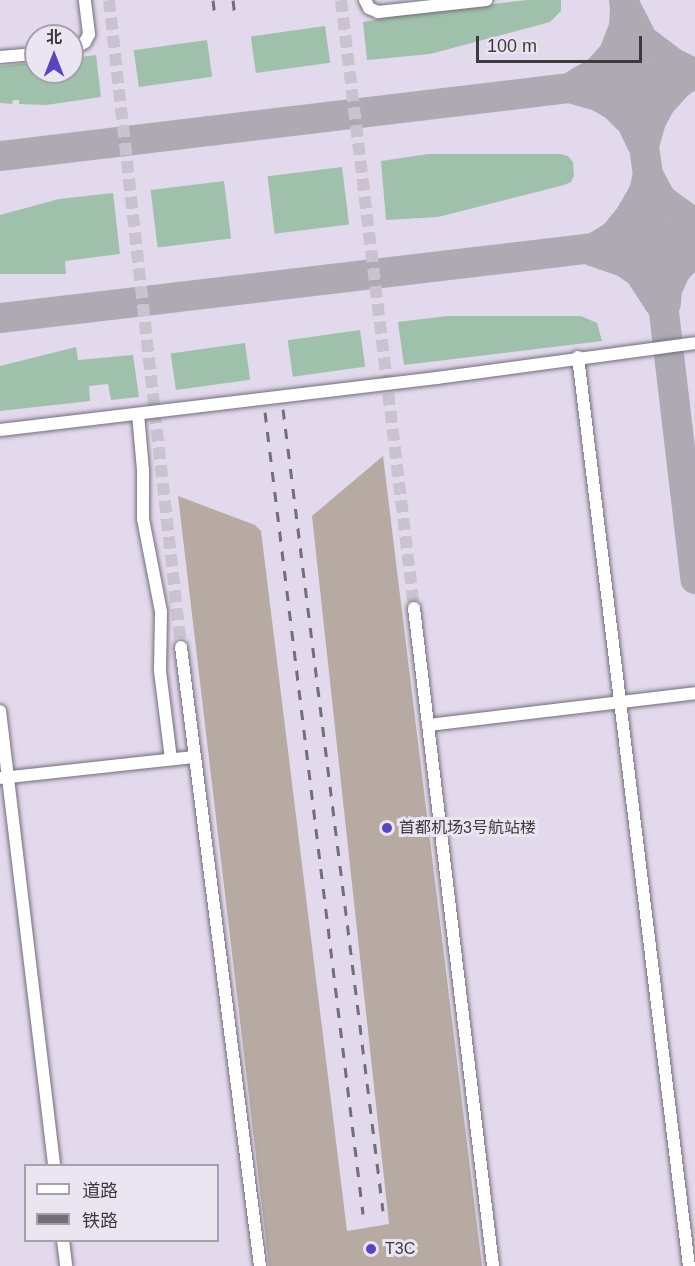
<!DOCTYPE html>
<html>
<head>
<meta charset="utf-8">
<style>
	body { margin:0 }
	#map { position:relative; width:695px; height:1266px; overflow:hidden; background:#ebe5f2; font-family:Helvetica,"Noto Sans SC",sans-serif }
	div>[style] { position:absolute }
	.built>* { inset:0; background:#e2d9ed }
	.green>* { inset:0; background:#9fc1ab; transform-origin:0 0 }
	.taxiway>* { height:30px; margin:-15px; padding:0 15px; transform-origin:15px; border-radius:15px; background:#aeaab4 }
	.building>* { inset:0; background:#b6aaa2 }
	.minor-tunnel>* { height:12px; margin-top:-6px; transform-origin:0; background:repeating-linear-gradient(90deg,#c8c3ce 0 12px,transparent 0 18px) }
	.roads { filter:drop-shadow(0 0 2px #726d78) drop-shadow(0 0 2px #726d78) }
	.minor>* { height:12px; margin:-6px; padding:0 6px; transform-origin:6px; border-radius:6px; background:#fff }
	.rail>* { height:3px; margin-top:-1.5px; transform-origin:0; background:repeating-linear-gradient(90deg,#726f77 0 10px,transparent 0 20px) }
	.dots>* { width:16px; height:16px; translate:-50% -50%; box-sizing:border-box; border:3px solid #ebe5f2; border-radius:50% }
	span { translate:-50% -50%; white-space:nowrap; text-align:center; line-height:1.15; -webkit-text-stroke:6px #ebe5f2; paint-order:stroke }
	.poi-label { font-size:16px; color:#3c3a3f }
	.left { translate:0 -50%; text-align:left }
	.legend { position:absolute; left:24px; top:1164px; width:195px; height:78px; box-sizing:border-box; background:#ebe5f2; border:2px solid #a5a1aa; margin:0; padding:8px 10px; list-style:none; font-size:18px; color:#3c3a3f }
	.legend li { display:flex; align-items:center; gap:12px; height:30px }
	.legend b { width:30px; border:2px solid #a5a1aa }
	.north { position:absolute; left:24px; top:24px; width:60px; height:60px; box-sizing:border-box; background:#ebe5f2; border:2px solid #a5a1aa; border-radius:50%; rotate:0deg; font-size:16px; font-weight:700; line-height:24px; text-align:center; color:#3c3a3f }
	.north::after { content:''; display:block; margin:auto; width:21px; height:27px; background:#5846be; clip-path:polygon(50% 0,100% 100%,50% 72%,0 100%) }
	.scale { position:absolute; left:476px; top:36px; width:166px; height:27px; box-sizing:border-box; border:3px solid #3c3a3f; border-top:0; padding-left:8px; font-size:18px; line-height:21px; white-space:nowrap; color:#3c3a3f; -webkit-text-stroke:4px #ebe5f2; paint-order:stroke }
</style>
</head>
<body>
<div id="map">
	<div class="built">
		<i style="clip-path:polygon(evenodd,0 0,695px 0,695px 1266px,0 1266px,0 0,36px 36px,72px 36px,72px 72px,36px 72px,36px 36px,0 0,26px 1166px,218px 1166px,218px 1240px,26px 1240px,26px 1166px)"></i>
	</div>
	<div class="green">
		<i style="clip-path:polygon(527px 0,561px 0,561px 11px,550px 22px,430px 54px,367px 60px,363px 22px,396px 16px)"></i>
		<i style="left:325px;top:26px;width:37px;height:75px;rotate:82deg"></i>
		<i style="left:207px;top:40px;width:37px;height:74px;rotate:82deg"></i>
		<i style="clip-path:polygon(96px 55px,101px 97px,46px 105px,19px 104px,19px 100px,13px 100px,12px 104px,0 103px,0 66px,36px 62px,36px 72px,72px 72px,72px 58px)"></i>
		<i style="clip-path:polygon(428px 154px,561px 154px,568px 156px,573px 162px,574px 176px,571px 182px,564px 185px,438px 217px,386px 220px,381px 161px)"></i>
		<i style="left:342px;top:167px;width:58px;height:75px;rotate:83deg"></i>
		<i style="left:224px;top:181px;width:58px;height:74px;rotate:83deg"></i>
		<i style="clip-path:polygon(113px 193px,120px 254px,65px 261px,66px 274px,0 274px,0 215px,59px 199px)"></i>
		<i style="clip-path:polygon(447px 316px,581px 316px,597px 323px,602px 341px,404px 365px,398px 322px)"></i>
		<i style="left:360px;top:330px;width:37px;height:73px;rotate:82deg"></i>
		<i style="left:245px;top:343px;width:37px;height:75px;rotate:82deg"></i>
		<i style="clip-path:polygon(76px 347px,78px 360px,133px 355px,139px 397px,111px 400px,108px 384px,89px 386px,90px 401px,0 411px,0 366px)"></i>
	</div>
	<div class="taxiway">
		<i style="left:624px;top:0;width:178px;rotate:82.2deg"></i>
		<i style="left:648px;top:176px;width:406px;rotate:83.3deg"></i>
		<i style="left:576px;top:84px;width:24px;rotate:-30deg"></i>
		<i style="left:597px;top:72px;width:25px;rotate:-48deg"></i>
		<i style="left:614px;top:53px;width:28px;rotate:-69deg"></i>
		<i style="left:624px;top:27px;width:22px;rotate:-87deg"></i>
		<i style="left:625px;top:5px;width:39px;rotate:63deg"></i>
		<i style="left:643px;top:40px;width:36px;rotate:37deg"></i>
		<i style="left:672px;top:62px;width:25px;rotate:27deg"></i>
		<i style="left:573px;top:89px;width:26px;rotate:16deg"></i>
		<i style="left:598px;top:96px;width:20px;rotate:30deg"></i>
		<i style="left:615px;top:106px;width:24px;rotate:45deg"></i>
		<i style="left:632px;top:123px;width:21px;rotate:65deg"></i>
		<i style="left:645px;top:142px;width:22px;rotate:-74deg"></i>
		<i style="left:651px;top:121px;width:19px;rotate:-62deg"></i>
		<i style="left:660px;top:104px;width:27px;rotate:-48deg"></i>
		<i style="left:678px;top:84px;width:19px;rotate:-35deg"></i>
		<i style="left:0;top:156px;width:700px;rotate:-6.81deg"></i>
		<i style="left:650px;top:178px;width:24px;rotate:62deg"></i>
		<i style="left:661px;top:199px;width:42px;rotate:36.3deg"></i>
		<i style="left:592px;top:249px;width:26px;rotate:-31deg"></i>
		<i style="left:614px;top:236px;width:26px;rotate:-51deg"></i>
		<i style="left:630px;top:216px;width:28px;rotate:-60deg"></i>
		<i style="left:644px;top:192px;width:14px;rotate:-78deg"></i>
		<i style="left:592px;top:251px;width:34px;rotate:19deg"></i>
		<i style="left:624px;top:262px;width:18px;rotate:34deg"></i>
		<i style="left:639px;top:272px;width:38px;rotate:57deg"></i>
		<i style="left:666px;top:303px;width:13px;rotate:-86deg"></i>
		<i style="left:667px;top:290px;width:22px;rotate:-66deg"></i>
		<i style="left:676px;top:270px;width:28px;rotate:-46deg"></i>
		<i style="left:0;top:318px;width:700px;rotate:-6.73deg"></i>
	</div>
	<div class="building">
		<i style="clip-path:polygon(383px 456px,482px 1266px,269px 1266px,178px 496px,255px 525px,261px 531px,347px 1231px,389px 1224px,312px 516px)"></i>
	</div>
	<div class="minor-tunnel">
		<i style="left:109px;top:0;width:651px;rotate:83.65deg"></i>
		<i style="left:341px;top:0;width:612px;rotate:83.15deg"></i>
	</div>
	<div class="roads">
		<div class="minor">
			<i style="left:365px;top:0;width:9px;rotate:63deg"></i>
			<i style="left:369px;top:8px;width:10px;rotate:24deg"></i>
			<i style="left:378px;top:12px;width:109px;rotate:-6.3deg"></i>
			<i style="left:72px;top:50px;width:15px;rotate:-32deg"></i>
			<i style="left:85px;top:42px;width:9px;rotate:-63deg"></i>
			<i style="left:89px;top:34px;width:34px;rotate:-97deg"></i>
			<i style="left:0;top:57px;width:36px;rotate:-5deg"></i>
			<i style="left:578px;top:357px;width:916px;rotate:83.04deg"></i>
			<i style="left:138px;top:414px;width:56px;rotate:84.9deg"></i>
			<i style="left:143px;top:470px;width:49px;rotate:90deg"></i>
			<i style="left:143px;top:519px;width:95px;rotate:79deg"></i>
			<i style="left:161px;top:612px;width:59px;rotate:91deg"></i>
			<i style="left:160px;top:671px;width:89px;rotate:82.9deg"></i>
			<i style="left:0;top:430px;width:440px;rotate:-6.8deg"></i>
			<i style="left:437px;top:378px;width:260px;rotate:-7.7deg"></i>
			<i style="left:414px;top:608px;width:663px;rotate:83.15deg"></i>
			<i style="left:181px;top:647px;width:624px;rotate:82.73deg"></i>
			<i style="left:0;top:711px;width:458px;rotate:83.2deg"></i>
			<i style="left:428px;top:725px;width:269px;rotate:-6.8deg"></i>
			<i style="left:1px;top:778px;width:195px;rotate:-6.2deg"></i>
			<i style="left:63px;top:1240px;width:26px;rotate:83deg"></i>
		</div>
	</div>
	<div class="rail">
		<i style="left:213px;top:0;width:17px;rotate:83deg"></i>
		<i style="left:233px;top:0;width:16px;rotate:83deg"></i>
		<i style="left:283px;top:409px;width:808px;rotate:82.89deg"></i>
		<i style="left:265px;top:412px;width:808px;rotate:83.03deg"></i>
	</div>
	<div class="dots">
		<i style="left:387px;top:828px;background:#5846be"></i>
		<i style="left:371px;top:1249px;background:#5846be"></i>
	</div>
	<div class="poi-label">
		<span class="left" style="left:399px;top:828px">首都机场3号航站楼</span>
		<span class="left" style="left:385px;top:1249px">T3C</span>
	</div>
	<ul class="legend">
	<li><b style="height:8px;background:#fff"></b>道路</li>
	<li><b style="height:8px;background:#726f77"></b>铁路</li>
	</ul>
	<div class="north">北</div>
	<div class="scale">100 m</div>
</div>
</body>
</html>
